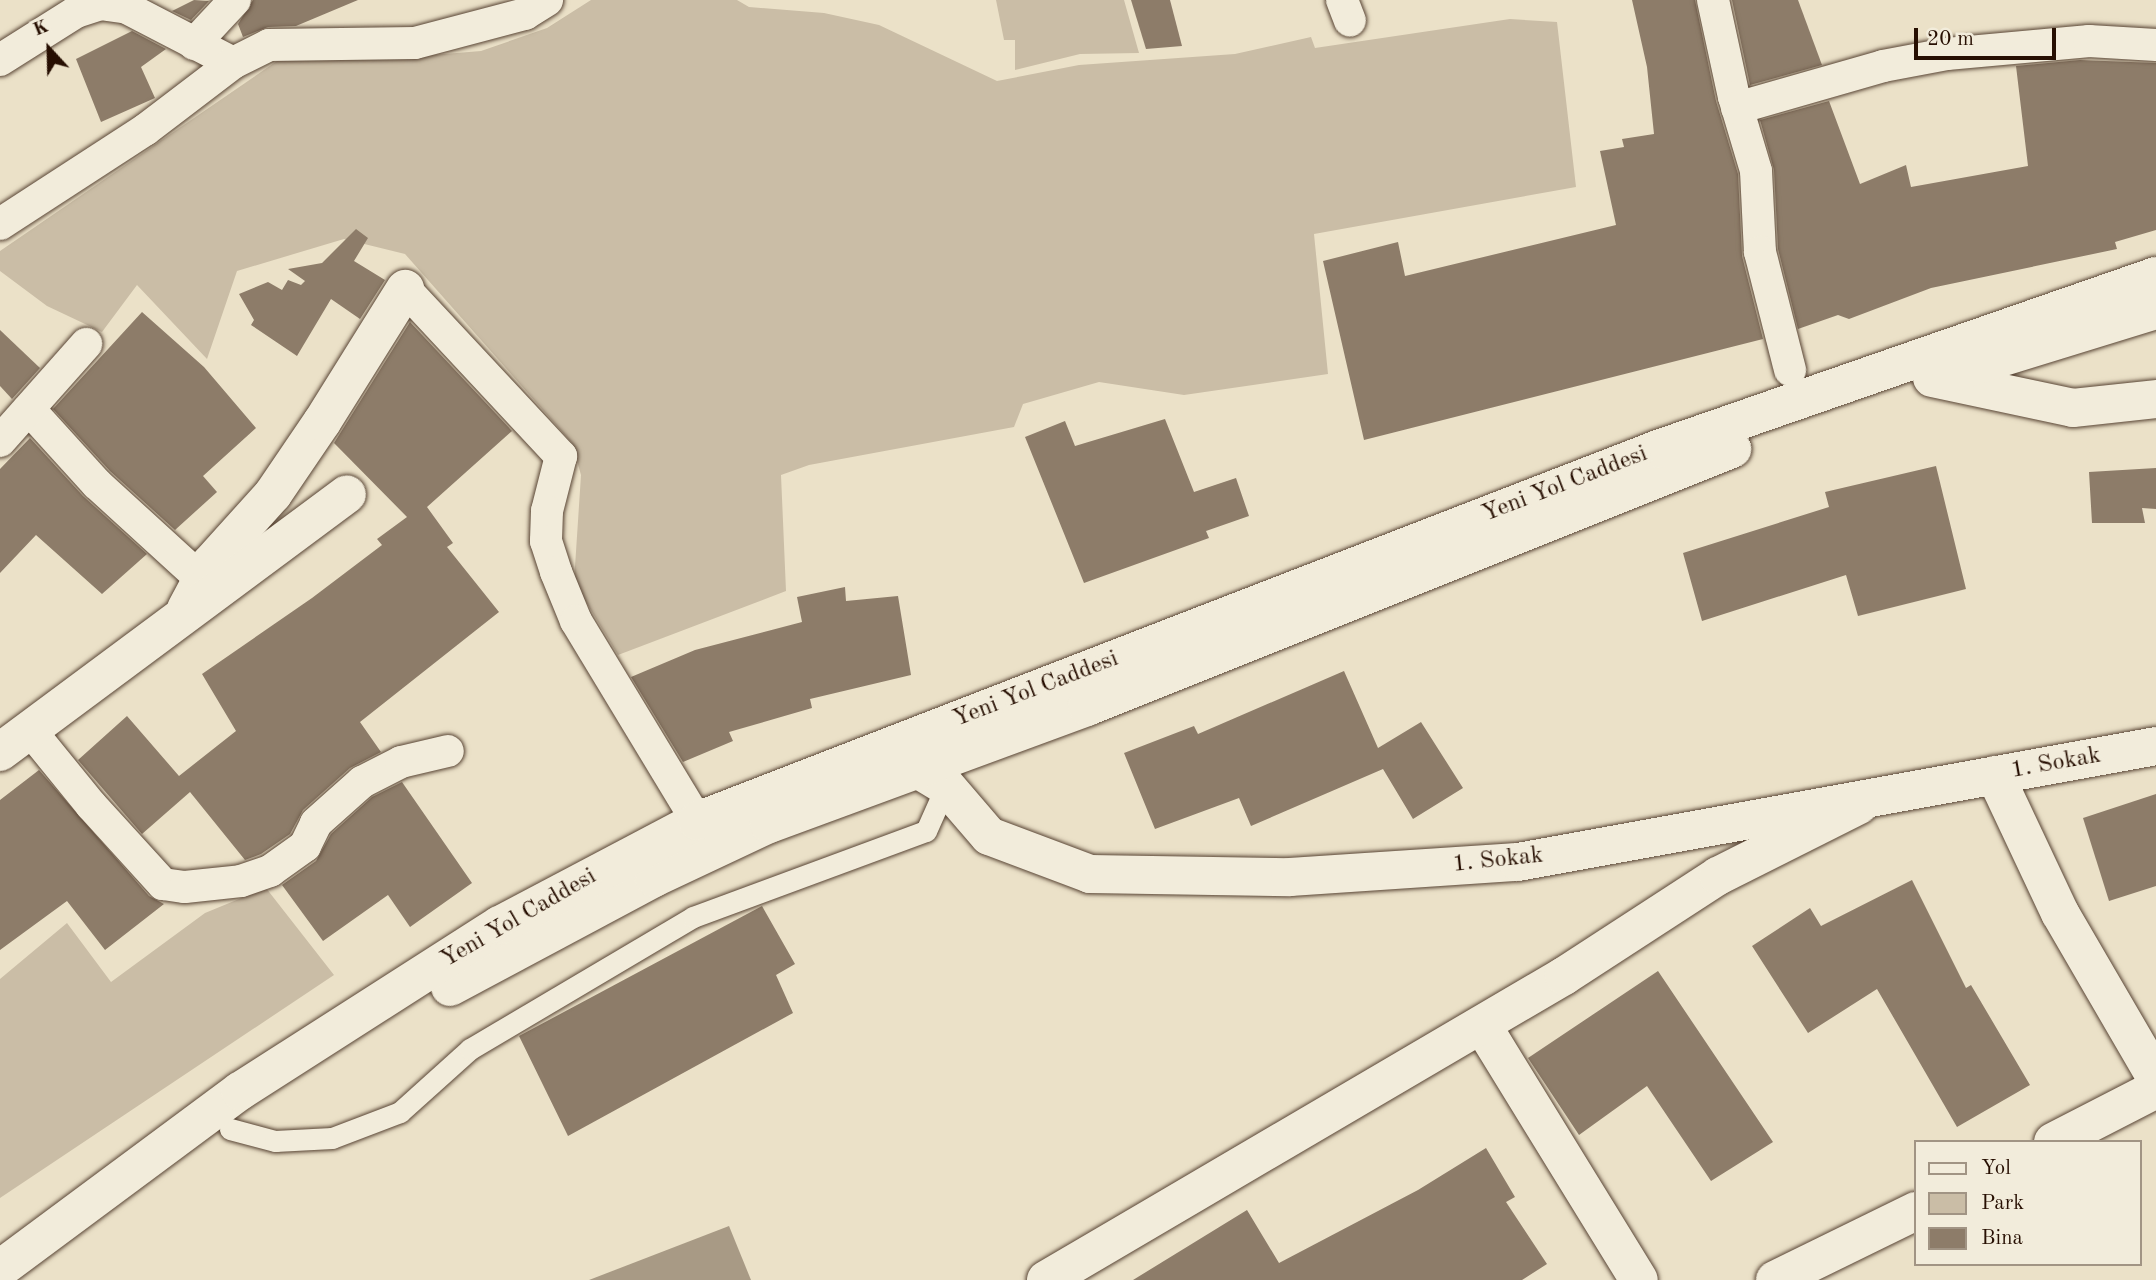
<!DOCTYPE html>
<html>
<head>
<meta charset="utf-8">
<style>
	body { margin:0 }
	#map { position:relative; width:2156px; height:1280px; overflow:hidden; background:#ebe1c8; font-family:"Old Standard TT",serif }
	div>[style] { position:absolute }
	.green>* { inset:0; background:#cabda6 }
	.water>* { inset:0; background:#a89a85 }
	.building>* { inset:0; background:#8d7c69 }
	.roads { filter:drop-shadow(0 0 2px #584434) drop-shadow(0 0 2px #584434) }
	.service>* { height:21px; margin:-10.5px; padding:0 10.5px; transform-origin:10.5px; border-radius:10.5px; background:#f2ecdb }
	.pedestrian>* { height:32px; margin:-16px; padding:0 16px; transform-origin:16px; border-radius:16px; background:#f2ecdb }
	.minor>* { height:38px; margin:-19px; padding:0 19px; transform-origin:19px; border-radius:19px; background:#f2ecdb }
	.tertiary>* { height:38px; margin:-19px; padding:0 19px; transform-origin:19px; border-radius:19px; background:#f2ecdb }
	.secondary>* { height:38px; margin:-19px; padding:0 19px; transform-origin:19px; border-radius:19px; background:#f2ecdb }
	span { translate:-50% -50%; white-space:nowrap; text-align:center; line-height:1.15; -webkit-text-stroke:7px #f2ecdb; paint-order:stroke }
	.street-label { font-size:24px; color:#270f02 }
	.legend { position:absolute; left:1914px; top:1140px; width:228px; height:126px; box-sizing:border-box; background:#f2ecdb; border:2px solid #a19484; margin:0; padding:9px 12px; list-style:none; font-size:21px; color:#270f02 }
	.legend li { display:flex; align-items:center; gap:14px; height:35px }
	.legend b { width:35px; border:2px solid #a19484 }
	.north { position:absolute; left:14px; top:14px; width:70px; height:70px; -webkit-text-stroke:5px #f2ecdb; paint-order:stroke; rotate:338deg; font-size:19px; font-weight:700; line-height:28px; text-align:center; color:#270f02 }
	.north::after { content:''; display:block; margin:auto; width:24px; height:32px; background:#270f02; clip-path:polygon(50% 0,100% 100%,50% 72%,0 100%) }
	.scale { position:absolute; left:1914px; top:28px; width:142px; height:32px; box-sizing:border-box; border:4px solid #270f02; border-top:0; padding-left:9px; font-size:21px; line-height:24px; white-space:nowrap; color:#270f02; -webkit-text-stroke:5px #f2ecdb; paint-order:stroke }
</style>
</head>
<body>
<div id="map">
	<div class="green">
		<i style="clip-path:polygon(591px 0,737px 0,749px 7px,824px 13px,879px 25px,997px 81px,1079px 65px,1235px 54px,1311px 37px,1315px 48px,1510px 19px,1557px 22px,1576px 187px,1314px 234px,1328px 374px,1184px 395px,1099px 382px,1023px 404px,1014px 427px,809px 465px,781px 475px,786px 591px,618px 655px,574px 582px,581px 475px,572px 443px,405px 254px,344px 239px,237px 271px,207px 359px,137px 285px,102px 332px,47px 306px,0 271px,0 251px,280px 59px,384px 59px,481px 51px,547px 28px)"></i>
		<i style="clip-path:polygon(996px 0,1124px 0,1139px 53px,1080px 54px,1015px 70px,1015px 40px,1004px 40px)"></i>
		<i style="clip-path:polygon(266px 888px,334px 975px,0 1198px,0 979px,67px 923px,111px 982px,205px 913px)"></i>
	</div>
	<div class="water">
		<i style="clip-path:polygon(729px 1226px,751px 1280px,589px 1280px)"></i>
	</div>
	<div class="building">
		<i style="clip-path:polygon(194px 0,209px 1px,191px 20px,172px 11px)"></i>
		<i style="clip-path:polygon(253px 0,358px 0,296px 26px,268px 27px,243px 37px,238px 24px)"></i>
		<i style="clip-path:polygon(1131px 0,1170px 0,1182px 46px,1146px 49px)"></i>
		<i style="clip-path:polygon(1632px 0,1695px 0,1716px 101px,1738px 174px,1742px 256px,1763px 339px,1364px 440px,1323px 261px,1398px 242px,1405px 276px,1616px 225px,1600px 151px,1624px 147px,1622px 139px,1654px 134px,1647px 67px)"></i>
		<i style="clip-path:polygon(1732px 0,1798px 0,1822px 65px,1750px 85px)"></i>
		<i style="clip-path:polygon(132px 31px,166px 49px,141px 67px,155px 98px,101px 122px,76px 59px)"></i>
		<i style="clip-path:polygon(2080px 60px,2156px 63px,2156px 230px,2115px 242px,2117px 249px,1931px 288px,1849px 319px,1838px 315px,1798px 329px,1778px 249px,1774px 170px,1760px 120px,1829px 101px,1860px 184px,1906px 165px,1911px 187px,2028px 166px,2016px 66px)"></i>
		<i style="clip-path:polygon(356px 229px,368px 238px,354px 261px,385px 280px,360px 319px,331px 299px,297px 356px,251px 325px,254px 320px,239px 294px,268px 282px,282px 290px,288px 280px,301px 285px,305px 281px,288px 269px,322px 263px)"></i>
		<i style="clip-path:polygon(142px 312px,204px 367px,256px 428px,203px 476px,217px 492px,175px 530px,110px 471px,53px 409px)"></i>
		<i style="clip-path:polygon(410px 322px,512px 431px,427px 507px,453px 543px,447px 547px,499px 612px,360px 722px,381px 752px,350px 768px,303px 810px,290px 834px,261px 854px,245px 860px,190px 792px,142px 834px,78px 760px,127px 716px,179px 776px,236px 731px,202px 674px,312px 598px,382px 545px,377px 539px,407px 517px,334px 443px)"></i>
		<i style="clip-path:polygon(0 330px,40px 368px,12px 399px,0 386px)"></i>
		<i style="clip-path:polygon(1165px 419px,1194px 492px,1236px 478px,1249px 516px,1206px 531px,1209px 538px,1084px 583px,1025px 437px,1065px 421px,1075px 446px)"></i>
		<i style="clip-path:polygon(30px 438px,83px 496px,147px 554px,102px 594px,36px 535px,0 573px,0 469px)"></i>
		<i style="clip-path:polygon(1936px 466px,1966px 589px,1858px 616px,1846px 575px,1702px 621px,1683px 553px,1829px 507px,1825px 492px)"></i>
		<i style="clip-path:polygon(2156px 468px,2156px 509px,2142px 508px,2145px 523px,2092px 523px,2089px 472px)"></i>
		<i style="clip-path:polygon(845px 587px,846px 601px,898px 596px,911px 675px,810px 699px,812px 708px,729px 732px,733px 741px,683px 762px,631px 677px,695px 650px,802px 622px,797px 597px)"></i>
		<i style="clip-path:polygon(1344px 671px,1378px 748px,1421px 722px,1463px 788px,1413px 819px,1383px 769px,1251px 826px,1239px 798px,1155px 829px,1124px 753px,1194px 726px,1198px 734px)"></i>
		<i style="clip-path:polygon(39px 770px,149px 896px,164px 904px,105px 950px,67px 901px,0 950px,0 800px)"></i>
		<i style="clip-path:polygon(402px 782px,472px 883px,410px 927px,388px 895px,323px 941px,282px 885px,316px 861px,331px 834px,372px 797px)"></i>
		<i style="clip-path:polygon(2156px 794px,2156px 886px,2109px 901px,2083px 818px)"></i>
		<i style="clip-path:polygon(1912px 880px,1966px 988px,1971px 985px,2030px 1085px,1957px 1127px,1877px 989px,1808px 1033px,1752px 946px,1810px 908px,1821px 926px)"></i>
		<i style="clip-path:polygon(762px 906px,795px 964px,776px 975px,793px 1013px,568px 1136px,519px 1036px)"></i>
		<i style="clip-path:polygon(1658px 971px,1773px 1142px,1711px 1181px,1647px 1086px,1579px 1135px,1528px 1058px)"></i>
		<i style="clip-path:polygon(1486px 1148px,1515px 1197px,1506px 1202px,1547px 1264px,1522px 1280px,1133px 1280px,1247px 1210px,1279px 1263px,1418px 1190px)"></i>
	</div>
	<div class="roads">
		<div class="service">
			<i style="left:230px;top:1129px;width:47px;rotate:14.9deg"></i>
			<i style="left:275px;top:1141px;width:57px;rotate:-3deg"></i>
			<i style="left:332px;top:1138px;width:73px;rotate:-20.9deg"></i>
			<i style="left:400px;top:1112px;width:94px;rotate:-42deg"></i>
			<i style="left:470px;top:1049px;width:259px;rotate:-30.6deg"></i>
			<i style="left:693px;top:917px;width:248px;rotate:-20.3deg"></i>
			<i style="left:926px;top:831px;width:49px;rotate:-66deg"></i>
		</div>
		<div class="pedestrian">
			<i style="left:1342px;top:0;width:22px;rotate:69deg"></i>
			<i style="left:1713px;top:0;width:99px;rotate:77.8deg"></i>
			<i style="left:1734px;top:97px;width:77px;rotate:73.4deg"></i>
			<i style="left:1756px;top:171px;width:81px;rotate:87.2deg"></i>
			<i style="left:1760px;top:252px;width:122px;rotate:75.7deg"></i>
			<i style="left:194px;top:44px;width:60px;rotate:-47deg"></i>
			<i style="left:0;top:60px;width:90px;rotate:-32.3deg"></i>
			<i style="left:76px;top:12px;width:25px;rotate:-18deg"></i>
			<i style="left:100px;top:4px;width:27px;rotate:8deg"></i>
			<i style="left:127px;top:8px;width:119px;rotate:27.4deg"></i>
			<i style="left:1737px;top:108px;width:152px;rotate:-16deg"></i>
			<i style="left:1883px;top:66px;width:65px;rotate:-10.6deg"></i>
			<i style="left:1947px;top:54px;width:143px;rotate:-5.2deg"></i>
			<i style="left:2089px;top:41px;width:67px;rotate:3.4deg"></i>
			<i style="left:0;top:224px;width:173px;rotate:-33deg"></i>
			<i style="left:145px;top:130px;width:111px;rotate:-37.3deg"></i>
			<i style="left:233px;top:63px;width:40px;rotate:-26.6deg"></i>
			<i style="left:269px;top:45px;width:146px;rotate:-0.8deg"></i>
			<i style="left:415px;top:43px;width:114px;rotate:-14.8deg"></i>
			<i style="left:525px;top:14px;width:26px;rotate:-32deg"></i>
			<i style="left:405px;top:289px;width:229px;rotate:47deg"></i>
			<i style="left:561px;top:456px;width:57px;rotate:104.3deg"></i>
			<i style="left:547px;top:511px;width:30px;rotate:92deg"></i>
			<i style="left:546px;top:541px;width:33px;rotate:72deg"></i>
			<i style="left:556px;top:572px;width:53px;rotate:67.8deg"></i>
			<i style="left:576px;top:621px;width:234px;rotate:58.8deg"></i>
			<i style="left:29px;top:409px;width:101px;rotate:47.8deg"></i>
			<i style="left:97px;top:484px;width:142px;rotate:42.4deg"></i>
			<i style="left:0;top:441px;width:130px;rotate:-48.4deg"></i>
			<i style="left:30px;top:730px;width:97px;rotate:50.9deg"></i>
			<i style="left:91px;top:805px;width:107px;rotate:47.7deg"></i>
			<i style="left:163px;top:884px;width:22px;rotate:8deg"></i>
			<i style="left:185px;top:887px;width:56px;rotate:-6.1deg"></i>
			<i style="left:241px;top:881px;width:31px;rotate:-19deg"></i>
			<i style="left:270px;top:871px;width:43px;rotate:-35.5deg"></i>
			<i style="left:305px;top:846px;width:25px;rotate:-64deg"></i>
			<i style="left:316px;top:823px;width:62px;rotate:-41.7deg"></i>
			<i style="left:362px;top:782px;width:44px;rotate:-27.1deg"></i>
			<i style="left:401px;top:762px;width:48px;rotate:-13.2deg"></i>
		</div>
		<div class="minor">
			<i style="left:1932px;top:378px;width:144px;rotate:12deg"></i>
			<i style="left:2073px;top:408px;width:83px;rotate:-6.2deg"></i>
			<i style="left:186px;top:609px;width:51px;rotate:-61.9deg"></i>
			<i style="left:210px;top:564px;width:94px;rotate:-48deg"></i>
			<i style="left:273px;top:494px;width:87px;rotate:-55.8deg"></i>
			<i style="left:322px;top:422px;width:157px;rotate:-58deg"></i>
			<i style="left:0;top:752px;width:432px;rotate:-36.6deg"></i>
			<i style="left:1995px;top:775px;width:153px;rotate:64.8deg"></i>
			<i style="left:2060px;top:913px;width:191px;rotate:59.8deg"></i>
			<i style="left:1482px;top:1025px;width:299px;rotate:58.4deg"></i>
			<i style="left:2053px;top:1142px;width:116px;rotate:-27.2deg"></i>
			<i style="left:1046px;top:1280px;width:601px;rotate:-30.41deg"></i>
			<i style="left:1564px;top:976px;width:184px;rotate:-33deg"></i>
			<i style="left:1718px;top:876px;width:158px;rotate:-26.7deg"></i>
			<i style="left:1775px;top:1280px;width:157px;rotate:-26.1deg"></i>
		</div>
		<div class="tertiary">
			<i style="left:892px;top:761px;width:28px;rotate:18deg"></i>
			<i style="left:919px;top:770px;width:31px;rotate:31deg"></i>
			<i style="left:946px;top:786px;width:66px;rotate:49.3deg"></i>
			<i style="left:989px;top:836px;width:108px;rotate:20.6deg"></i>
			<i style="left:1090px;top:874px;width:200px;rotate:0.9deg"></i>
			<i style="left:1290px;top:877px;width:228px;rotate:-3.8deg"></i>
			<i style="left:1518px;top:862px;width:648px;rotate:-10.3deg"></i>
		</div>
		<div class="secondary">
			<i style="left:1951px;top:373px;width:214px;rotate:-17.1deg"></i>
			<i style="left:450px;top:987px;width:231px;rotate:-28.1deg"></i>
			<i style="left:654px;top:878px;width:127px;rotate:-25.2deg"></i>
			<i style="left:769px;top:824px;width:339px;rotate:-20.2deg"></i>
			<i style="left:1087px;top:707px;width:695px;rotate:-21.8deg"></i>
			<i style="left:0;top:1269px;width:299px;rotate:-36.6deg"></i>
			<i style="left:240px;top:1091px;width:308px;rotate:-32.6deg"></i>
			<i style="left:500px;top:925px;width:223px;rotate:-27.8deg"></i>
			<i style="left:697px;top:821px;width:1030px;rotate:-21.16deg"></i>
			<i style="left:1658px;top:449px;width:527px;rotate:-19.16deg"></i>
		</div>
	</div>
	<div class="street-label">
		<span style="left:1565px;top:485px;rotate:-21deg">Yeni Yol Caddesi</span>
		<span style="left:1036px;top:690px;rotate:-21deg">Yeni Yol Caddesi</span>
		<span style="left:2056px;top:764px;rotate:-10deg">1. Sokak</span>
		<span style="left:1498px;top:861px;rotate:-6deg">1. Sokak</span>
		<span style="left:519px;top:919px;rotate:-30deg">Yeni Yol Caddesi</span>
	</div>
	<ul class="legend">
	<li><b style="height:9px;background:#f2ecdb"></b>Yol</li>
	<li><b style="height:19px;background:#cabda6"></b>Park</li>
	<li><b style="height:19px;background:#8d7c69"></b>Bina</li>
	</ul>
	<div class="north">K</div>
	<div class="scale">20 m</div>
</div>
</body>
</html>
